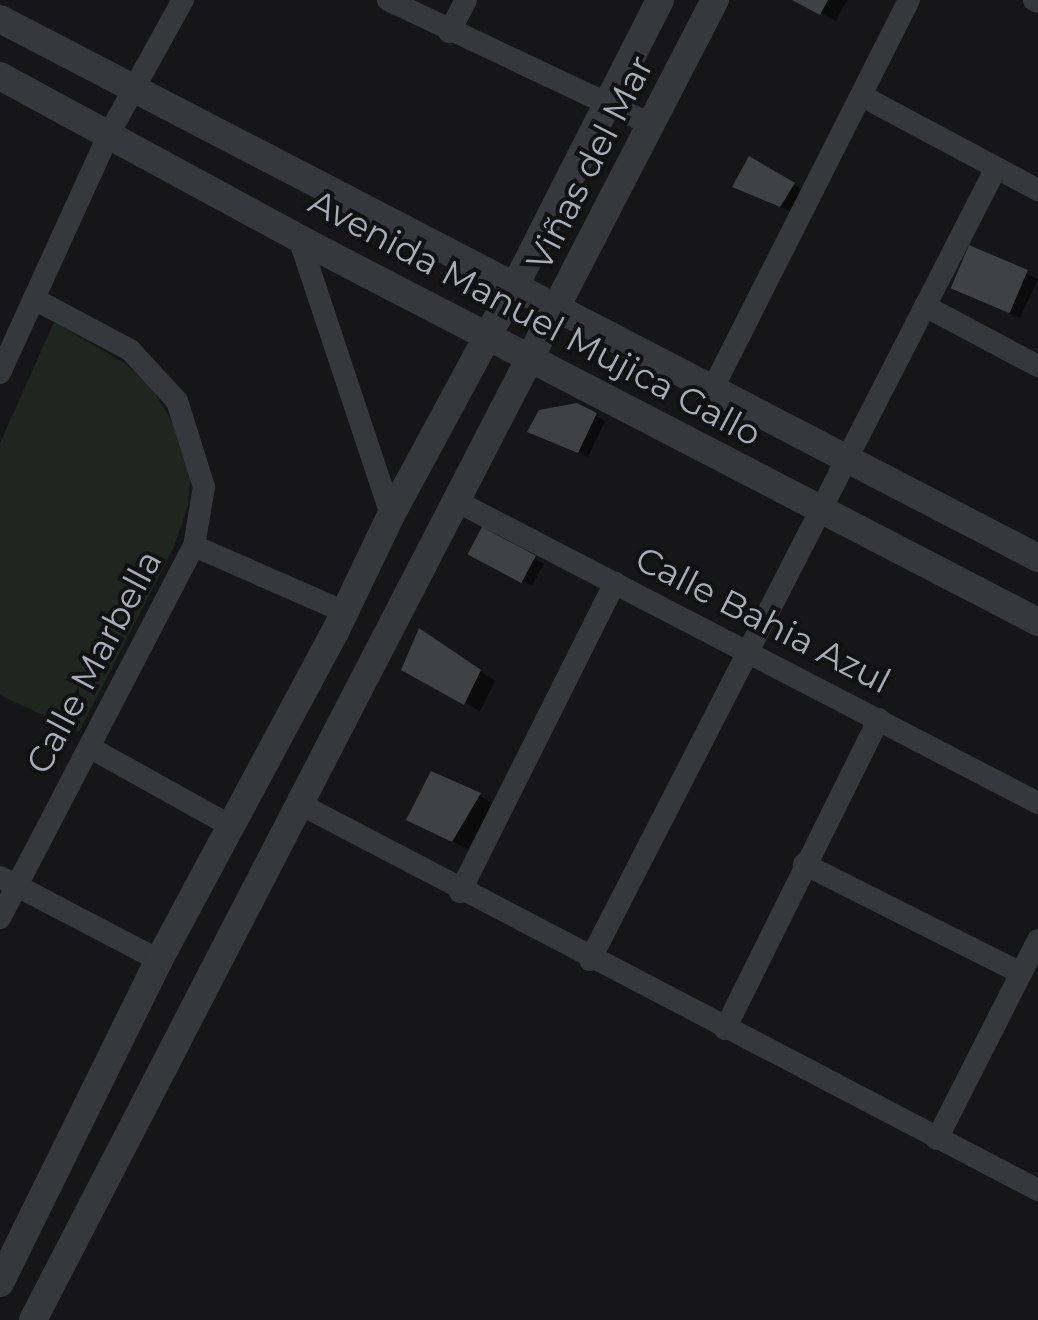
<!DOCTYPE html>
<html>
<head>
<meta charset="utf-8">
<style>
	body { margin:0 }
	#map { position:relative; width:1038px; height:1320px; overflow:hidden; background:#161618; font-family:Montserrat,sans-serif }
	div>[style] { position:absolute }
	.green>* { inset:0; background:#1e261f }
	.shadow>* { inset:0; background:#0007; transform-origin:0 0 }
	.building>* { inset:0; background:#404145; transform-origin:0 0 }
	.minor>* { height:22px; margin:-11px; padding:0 11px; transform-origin:11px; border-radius:11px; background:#37383d }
	.tertiary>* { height:28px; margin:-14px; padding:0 14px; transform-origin:14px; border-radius:14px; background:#37383d }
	span { translate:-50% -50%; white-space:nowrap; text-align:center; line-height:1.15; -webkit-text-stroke:8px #111113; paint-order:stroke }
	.street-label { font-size:35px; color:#a8adb8 }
</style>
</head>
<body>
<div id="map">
	<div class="green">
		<i style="clip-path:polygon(54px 322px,126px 364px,154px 392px,180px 434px,191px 472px,188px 506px,173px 549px,79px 732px,0 695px,0 443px)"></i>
	</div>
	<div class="shadow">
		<i style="clip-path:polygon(795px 0,847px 0,836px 21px)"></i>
		<i style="clip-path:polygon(750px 159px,803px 190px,790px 211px,744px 191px)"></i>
		<i style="left:971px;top:248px;width:74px;height:43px;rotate:25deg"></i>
		<i style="clip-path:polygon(577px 406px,605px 421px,588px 457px,540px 436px)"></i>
		<i style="left:483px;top:531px;width:69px;height:25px;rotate:28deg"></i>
		<i style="clip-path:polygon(435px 640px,495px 681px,480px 711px,404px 669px)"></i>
		<i style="clip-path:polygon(479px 795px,494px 804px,468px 849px,424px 827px)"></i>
	</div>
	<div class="building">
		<i style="clip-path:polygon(792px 0,828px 0,820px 15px)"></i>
		<i style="clip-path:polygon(749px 156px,795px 183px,780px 207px,732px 187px)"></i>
		<i style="left:969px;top:245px;width:64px;height:47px;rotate:23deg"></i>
		<i style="clip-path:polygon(577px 403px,597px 413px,578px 453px,527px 432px,539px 410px)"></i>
		<i style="left:482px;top:527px;width:61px;height:31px;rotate:28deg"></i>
		<i style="clip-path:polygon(419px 628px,481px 670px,464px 705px,401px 670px)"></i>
		<i style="clip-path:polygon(431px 771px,481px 793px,452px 842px,406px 820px)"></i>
	</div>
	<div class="minor">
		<i style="left:388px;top:0;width:293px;rotate:25.3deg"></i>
		<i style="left:1034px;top:0;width:4px;rotate:27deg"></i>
		<i style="left:449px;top:32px;width:36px;rotate:-62deg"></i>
		<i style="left:862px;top:96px;width:200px;rotate:28.1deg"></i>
		<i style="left:299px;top:238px;width:292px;rotate:71.6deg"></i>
		<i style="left:925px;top:306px;width:128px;rotate:28deg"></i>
		<i style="left:0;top:373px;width:265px;rotate:-65.5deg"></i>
		<i style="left:110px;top:132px;width:151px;rotate:-61.1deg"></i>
		<i style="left:714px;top:386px;width:432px;rotate:-63.2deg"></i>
		<i style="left:454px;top:500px;width:658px;rotate:27.42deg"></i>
		<i style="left:194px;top:546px;width:165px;rotate:23.6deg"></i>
		<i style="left:89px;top:747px;width:162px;rotate:29.1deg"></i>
		<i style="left:298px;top:803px;width:835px;rotate:27.61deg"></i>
		<i style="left:804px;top:864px;width:243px;rotate:26.7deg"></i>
		<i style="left:0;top:877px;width:179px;rotate:27.6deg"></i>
		<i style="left:460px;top:892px;width:346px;rotate:-63.4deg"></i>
		<i style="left:0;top:918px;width:420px;rotate:-62.5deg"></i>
		<i style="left:194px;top:546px;width:60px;rotate:-80.4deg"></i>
		<i style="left:204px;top:487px;width:90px;rotate:-107.4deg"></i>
		<i style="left:177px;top:401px;width:69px;rotate:-132.7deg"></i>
		<i style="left:130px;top:350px;width:109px;rotate:-152deg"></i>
		<i style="left:590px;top:960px;width:890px;rotate:-62.86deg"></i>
		<i style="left:725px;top:1029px;width:346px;rotate:-63.6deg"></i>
		<i style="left:937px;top:1139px;width:223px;rotate:-63.1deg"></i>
	</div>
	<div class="tertiary">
		<i style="left:0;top:19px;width:1170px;rotate:27.44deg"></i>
		<i style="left:0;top:76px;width:365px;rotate:28.5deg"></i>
		<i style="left:321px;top:250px;width:808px;rotate:27.42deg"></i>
		<i style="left:0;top:1283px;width:360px;rotate:-63.8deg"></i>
		<i style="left:159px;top:960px;width:372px;rotate:-61.8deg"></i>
		<i style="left:335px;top:632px;width:130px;rotate:-64.4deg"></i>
		<i style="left:391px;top:515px;width:263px;rotate:-61.6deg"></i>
		<i style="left:516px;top:284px;width:318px;rotate:-63.1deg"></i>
		<i style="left:33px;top:1320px;width:1486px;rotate:-62.68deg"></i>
	</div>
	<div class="street-label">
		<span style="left:590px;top:163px;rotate:-63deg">Viñas del Mar</span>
		<span style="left:535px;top:318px;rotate:28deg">Avenida Manuel Mujica Gallo</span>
		<span style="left:763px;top:620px;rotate:27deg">Calle Bahia Azul</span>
		<span style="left:94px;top:662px;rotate:-62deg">Calle Marbella</span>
	</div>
</div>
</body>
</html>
